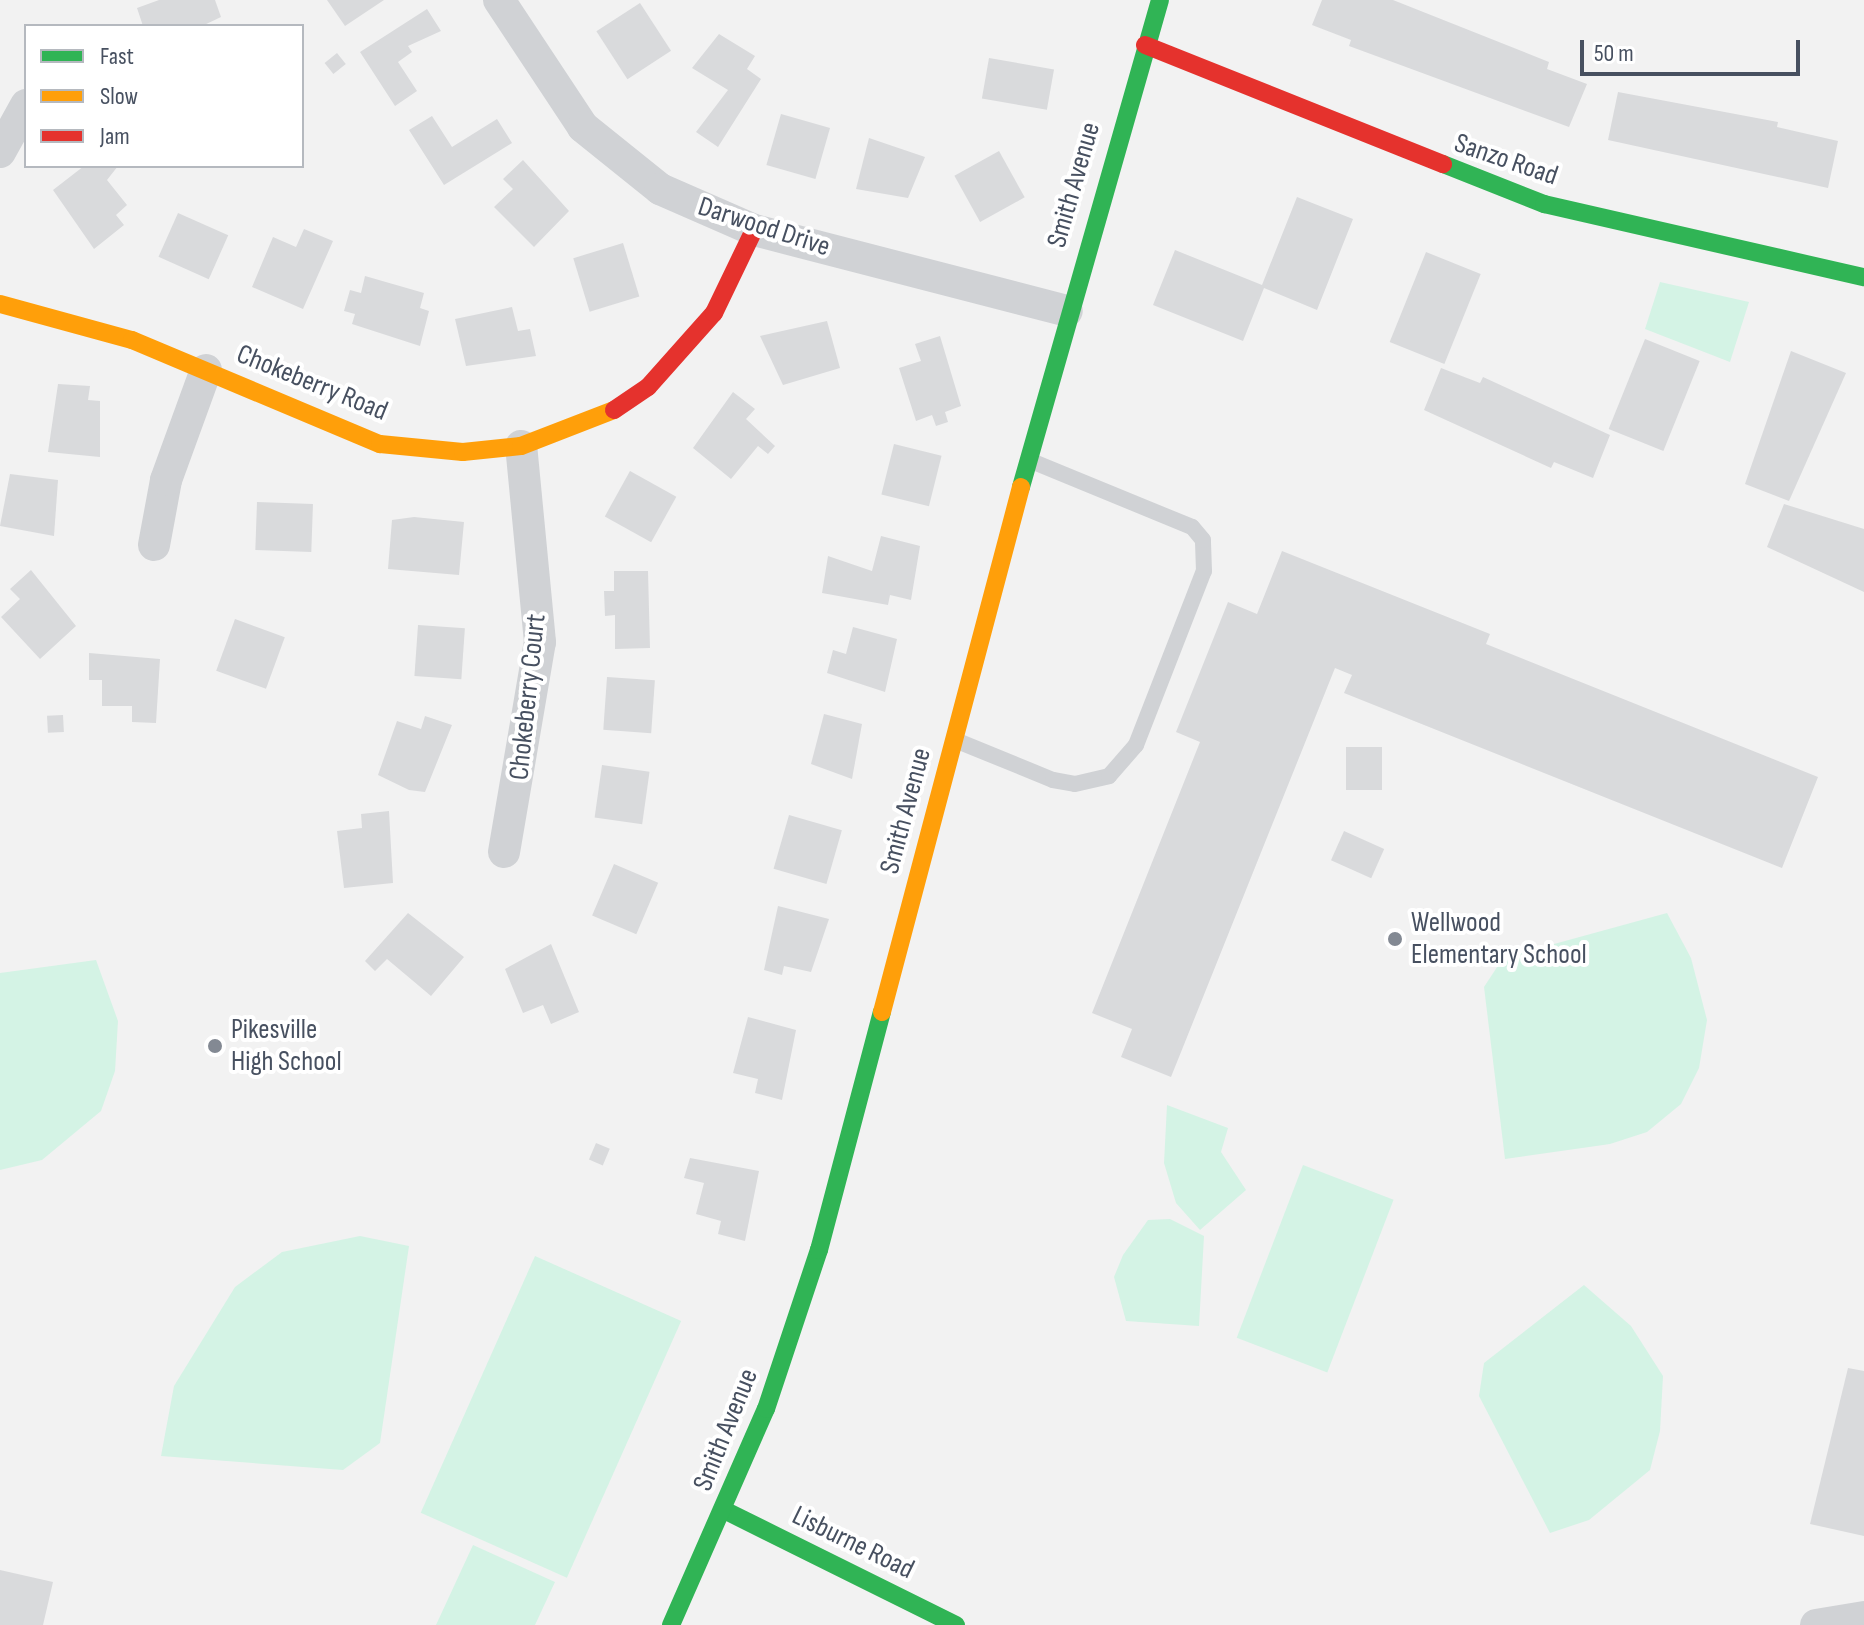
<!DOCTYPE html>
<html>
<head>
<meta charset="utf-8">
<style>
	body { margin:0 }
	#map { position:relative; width:1864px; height:1625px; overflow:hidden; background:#f2f2f2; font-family:"Sofia Sans Condensed",sans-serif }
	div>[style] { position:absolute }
	.green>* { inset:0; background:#d4f3e5; transform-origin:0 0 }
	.building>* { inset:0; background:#d9dadc; transform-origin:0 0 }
	.lane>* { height:16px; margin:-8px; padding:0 8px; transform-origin:8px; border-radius:8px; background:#d0d2d5 }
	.street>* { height:32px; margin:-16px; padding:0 16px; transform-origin:16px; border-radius:16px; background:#d0d2d5 }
	.fast>* { height:18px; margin:-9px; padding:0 9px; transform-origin:9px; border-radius:9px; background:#30b455 }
	.slow>* { height:18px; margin:-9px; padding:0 9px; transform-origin:9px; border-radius:9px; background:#ff9f0a }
	.jam>* { height:18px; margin:-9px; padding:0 9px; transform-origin:9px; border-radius:9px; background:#e5322d }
	.dots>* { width:22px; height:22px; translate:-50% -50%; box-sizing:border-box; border:4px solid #fff; border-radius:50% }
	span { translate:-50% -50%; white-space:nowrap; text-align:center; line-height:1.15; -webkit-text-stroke:8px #fff; paint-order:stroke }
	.street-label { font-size:28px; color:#475060 }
	.poi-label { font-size:28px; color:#475060 }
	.left { translate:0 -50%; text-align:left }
	.legend { position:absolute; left:24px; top:24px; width:280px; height:144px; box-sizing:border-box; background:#fff; border:2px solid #b5b9bf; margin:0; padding:10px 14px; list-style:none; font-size:24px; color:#475060 }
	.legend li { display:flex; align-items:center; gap:16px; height:40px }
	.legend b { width:40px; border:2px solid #b5b9bf }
	.scale { position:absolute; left:1580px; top:40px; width:220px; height:36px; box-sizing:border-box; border:4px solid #475060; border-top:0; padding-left:10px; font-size:24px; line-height:28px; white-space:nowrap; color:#475060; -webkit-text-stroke:6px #fff; paint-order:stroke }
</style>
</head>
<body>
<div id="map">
	<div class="green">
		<i style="clip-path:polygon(1660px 282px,1749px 302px,1730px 362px,1645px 329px)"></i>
		<i style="clip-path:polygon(1667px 913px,1691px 958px,1707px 1020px,1699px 1068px,1681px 1104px,1647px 1132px,1610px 1144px,1505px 1159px,1484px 987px,1503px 958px)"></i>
		<i style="clip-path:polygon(96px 960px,118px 1021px,115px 1071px,101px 1111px,42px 1160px,0 1170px,0 973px)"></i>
		<i style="clip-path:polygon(1167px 1105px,1228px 1128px,1221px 1152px,1246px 1190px,1200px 1230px,1176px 1203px,1164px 1163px)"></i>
		<i style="left:1303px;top:1165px;width:97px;height:185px;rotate:21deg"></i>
		<i style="clip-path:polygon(1170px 1219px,1204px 1236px,1199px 1326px,1126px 1321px,1114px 1277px,1123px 1255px,1148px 1220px)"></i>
		<i style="clip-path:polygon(360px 1236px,409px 1246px,380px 1443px,343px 1470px,161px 1456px,174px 1386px,235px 1287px,282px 1252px)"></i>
		<i style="left:535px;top:1256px;width:160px;height:281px;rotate:24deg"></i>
		<i style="clip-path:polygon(1584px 1285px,1631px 1326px,1663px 1376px,1660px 1431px,1650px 1470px,1589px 1520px,1550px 1533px,1479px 1396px,1484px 1363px)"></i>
		<i style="clip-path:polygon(473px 1545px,555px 1582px,535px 1625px,436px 1625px)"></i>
	</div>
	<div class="building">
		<i style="clip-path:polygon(159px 0,215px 0,221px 17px,202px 26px,143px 26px,137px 8px)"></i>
		<i style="clip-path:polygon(327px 0,384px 0,345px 26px)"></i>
		<i style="clip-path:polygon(1322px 0,1393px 0,1549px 62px,1547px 69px,1587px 84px,1569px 127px,1349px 46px,1351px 40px,1312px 25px)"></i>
		<i style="left:640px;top:3px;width:57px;height:52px;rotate:57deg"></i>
		<i style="clip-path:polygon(427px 9px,441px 31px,408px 46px,412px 52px,398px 62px,417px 91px,395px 106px,360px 52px)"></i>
		<i style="clip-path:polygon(719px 34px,755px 56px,747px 69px,761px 79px,718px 147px,696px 132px,728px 90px,692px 68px)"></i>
		<i style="left:337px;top:53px;width:14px;height:16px;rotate:51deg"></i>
		<i style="left:989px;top:58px;width:66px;height:41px;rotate:10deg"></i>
		<i style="clip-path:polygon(1618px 92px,1778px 122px,1777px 127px,1838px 141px,1828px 188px,1608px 140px)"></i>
		<i style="left:781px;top:114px;width:51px;height:53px;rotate:16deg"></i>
		<i style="clip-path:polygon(432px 116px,452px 147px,497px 119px,512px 143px,444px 185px,409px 130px)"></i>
		<i style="clip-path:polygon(869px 138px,925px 157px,908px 198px,856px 189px)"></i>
		<i style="left:999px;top:151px;width:53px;height:51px;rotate:61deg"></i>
		<i style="clip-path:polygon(523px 160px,569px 211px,534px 247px,494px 207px,513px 189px,503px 179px)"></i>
		<i style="clip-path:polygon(84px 166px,118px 166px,107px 180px,127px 205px,116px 215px,124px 225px,94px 249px,53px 190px)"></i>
		<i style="clip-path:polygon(1297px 197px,1353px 219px,1317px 310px,1264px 288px,1243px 341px,1153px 305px,1175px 250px,1262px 285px)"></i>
		<i style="left:178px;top:213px;width:55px;height:48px;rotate:24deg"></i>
		<i style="clip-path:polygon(304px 229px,333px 241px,303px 309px,252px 287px,273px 237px,296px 247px)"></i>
		<i style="left:623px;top:243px;width:56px;height:52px;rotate:73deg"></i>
		<i style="left:1426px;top:252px;width:59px;height:97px;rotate:22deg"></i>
		<i style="clip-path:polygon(365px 276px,424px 293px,420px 308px,429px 311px,420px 346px,352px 324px,355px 314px,344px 311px,350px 290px,361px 293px)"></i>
		<i style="clip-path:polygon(512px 307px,518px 331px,530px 329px,536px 356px,466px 366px,455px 319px)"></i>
		<i style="clip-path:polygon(827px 321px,840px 368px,783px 385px,760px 336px)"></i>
		<i style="clip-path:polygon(940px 336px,961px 406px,945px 412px,948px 422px,936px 426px,932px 415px,916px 421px,899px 368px,921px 361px,915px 344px)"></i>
		<i style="left:1645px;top:339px;width:59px;height:97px;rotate:22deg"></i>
		<i style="clip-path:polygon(1791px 351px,1846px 373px,1789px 501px,1745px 484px)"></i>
		<i style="clip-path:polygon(1441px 368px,1480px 383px,1483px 377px,1610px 435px,1593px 478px,1554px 462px,1551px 468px,1424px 410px)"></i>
		<i style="clip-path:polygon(58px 384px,90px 386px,88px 400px,100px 401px,100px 457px,48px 452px)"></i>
		<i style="clip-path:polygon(733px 392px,755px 409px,746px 419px,775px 446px,768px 454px,758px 446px,731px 479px,693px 448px)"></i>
		<i style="left:894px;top:444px;width:49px;height:52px;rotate:14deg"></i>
		<i style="left:630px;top:471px;width:53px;height:52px;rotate:29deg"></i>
		<i style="clip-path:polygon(10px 474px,58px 480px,54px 536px,0 526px)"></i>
		<i style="left:257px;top:502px;width:56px;height:48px;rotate:2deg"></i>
		<i style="clip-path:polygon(1784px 504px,1864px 529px,1864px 592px,1767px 547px)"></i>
		<i style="clip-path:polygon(414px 517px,464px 522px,459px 575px,388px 569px,392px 520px)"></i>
		<i style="clip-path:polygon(881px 536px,920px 546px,911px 600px,890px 595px,888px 605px,822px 593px,828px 556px,872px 571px)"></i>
		<i style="clip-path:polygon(1282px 551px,1490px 634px,1486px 644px,1818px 777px,1782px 868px,1344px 693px,1352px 675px,1335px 668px,1171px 1077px,1121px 1057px,1132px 1029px,1092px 1013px,1200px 742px,1176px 732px,1228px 602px,1257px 614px)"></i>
		<i style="clip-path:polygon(31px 570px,76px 626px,40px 659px,1px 617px,20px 599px,10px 589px)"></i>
		<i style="clip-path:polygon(614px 571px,648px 571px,650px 648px,615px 649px,615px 615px,605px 616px,604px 591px,614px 591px)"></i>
		<i style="left:235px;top:619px;width:53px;height:55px;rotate:20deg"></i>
		<i style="left:418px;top:625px;width:47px;height:51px;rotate:4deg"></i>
		<i style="clip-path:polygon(853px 627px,897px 639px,885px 692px,827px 673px,833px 650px,846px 654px)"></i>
		<i style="clip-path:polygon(89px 653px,160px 659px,156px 723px,132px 722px,132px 706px,102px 706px,102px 680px,89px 680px)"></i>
		<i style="left:607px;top:677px;width:48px;height:53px;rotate:4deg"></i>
		<i style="clip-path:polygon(824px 714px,862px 724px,852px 779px,811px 764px)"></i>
		<i style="left:63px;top:715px;width:17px;height:16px;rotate:87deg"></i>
		<i style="clip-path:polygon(425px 716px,452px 725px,425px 792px,409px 790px,378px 775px,397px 721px,421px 729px)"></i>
		<i style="left:1382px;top:747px;width:43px;height:36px;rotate:90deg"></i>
		<i style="left:602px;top:765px;width:48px;height:53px;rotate:8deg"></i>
		<i style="clip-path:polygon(389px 811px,393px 883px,344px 888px,337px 831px,362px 828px,361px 814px)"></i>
		<i style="left:789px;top:815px;width:55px;height:56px;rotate:16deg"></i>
		<i style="left:1344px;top:831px;width:44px;height:32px;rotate:24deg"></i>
		<i style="left:614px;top:864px;width:48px;height:56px;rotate:23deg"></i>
		<i style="clip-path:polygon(778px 906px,829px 919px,811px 972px,784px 966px,782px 975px,764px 970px)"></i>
		<i style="clip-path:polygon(408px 913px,464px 957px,431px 996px,387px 959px,375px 971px,365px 961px)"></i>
		<i style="clip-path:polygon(551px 944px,579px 1012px,551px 1024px,543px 1005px,523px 1013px,505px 969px)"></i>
		<i style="clip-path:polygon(748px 1017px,796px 1030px,782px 1100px,755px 1093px,758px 1079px,733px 1073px)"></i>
		<i style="left:596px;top:1143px;width:15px;height:18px;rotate:23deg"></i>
		<i style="clip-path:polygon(690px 1158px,759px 1171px,745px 1241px,718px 1234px,721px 1221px,696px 1214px,704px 1183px,684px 1178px)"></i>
		<i style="clip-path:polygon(1848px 1368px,1864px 1371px,1864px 1536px,1810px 1524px)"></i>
		<i style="clip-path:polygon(0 1570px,53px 1582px,43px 1625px,0 1625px)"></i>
	</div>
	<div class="lane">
		<i style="left:955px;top:740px;width:106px;rotate:22.2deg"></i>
		<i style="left:1053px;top:780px;width:22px;rotate:10deg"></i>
		<i style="left:1075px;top:784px;width:35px;rotate:-13deg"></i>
		<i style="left:1109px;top:776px;width:41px;rotate:-48.9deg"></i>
		<i style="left:1136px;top:745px;width:187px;rotate:-68.7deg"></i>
		<i style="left:1204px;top:571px;width:31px;rotate:-92deg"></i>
		<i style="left:1203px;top:540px;width:17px;rotate:-130deg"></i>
		<i style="left:1192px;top:527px;width:176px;rotate:-157.7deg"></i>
	</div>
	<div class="street">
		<i style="left:499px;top:0;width:152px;rotate:56.5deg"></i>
		<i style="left:583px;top:127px;width:99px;rotate:38.8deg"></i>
		<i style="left:660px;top:189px;width:103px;rotate:23.6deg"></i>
		<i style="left:754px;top:230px;width:323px;rotate:14.5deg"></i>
		<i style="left:0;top:152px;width:54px;rotate:-61deg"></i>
		<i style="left:154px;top:545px;width:66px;rotate:-79.5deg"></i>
		<i style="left:166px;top:480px;width:117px;rotate:-70deg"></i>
		<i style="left:504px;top:852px;width:213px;rotate:-80.3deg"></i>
		<i style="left:540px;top:642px;width:197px;rotate:-95.5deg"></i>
		<i style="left:1816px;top:1625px;width:49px;rotate:-9.5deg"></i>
	</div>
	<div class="fast">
		<i style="left:1443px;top:164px;width:109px;rotate:21.6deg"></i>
		<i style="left:1544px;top:204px;width:328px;rotate:12.9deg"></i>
		<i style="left:1021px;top:487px;width:506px;rotate:-74.07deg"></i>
		<i style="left:724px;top:1510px;width:259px;rotate:26.4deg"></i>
		<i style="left:671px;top:1625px;width:236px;rotate:-66.3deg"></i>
		<i style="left:766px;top:1409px;width:168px;rotate:-71.6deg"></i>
		<i style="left:819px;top:1250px;width:246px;rotate:-75.2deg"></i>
	</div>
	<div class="slow">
		<i style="left:0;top:304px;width:137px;rotate:15.3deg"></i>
		<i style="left:132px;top:340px;width:269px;rotate:22.8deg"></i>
		<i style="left:380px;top:444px;width:83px;rotate:5.5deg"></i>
		<i style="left:463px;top:452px;width:58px;rotate:-5.9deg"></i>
		<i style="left:521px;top:446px;width:100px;rotate:-21.2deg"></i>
		<i style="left:882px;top:1012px;width:543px;rotate:-75.17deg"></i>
	</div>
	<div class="jam">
		<i style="left:1145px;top:45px;width:321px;rotate:21.8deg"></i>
		<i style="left:614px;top:410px;width:41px;rotate:-34.1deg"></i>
		<i style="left:648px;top:387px;width:99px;rotate:-48.3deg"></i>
		<i style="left:714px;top:313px;width:92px;rotate:-64.3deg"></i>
	</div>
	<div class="dots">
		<i style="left:1395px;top:939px;background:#838993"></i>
		<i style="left:215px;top:1046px;background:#838993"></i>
	</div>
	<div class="street-label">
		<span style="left:1506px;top:160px;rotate:19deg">Sanzo Road</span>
		<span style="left:1074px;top:185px;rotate:-74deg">Smith Avenue</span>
		<span style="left:764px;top:227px;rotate:18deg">Darwood Drive</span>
		<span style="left:312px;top:383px;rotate:22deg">Chokeberry Road</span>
		<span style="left:528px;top:697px;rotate:-84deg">Chokeberry Court</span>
		<span style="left:906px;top:811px;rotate:-75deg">Smith Avenue</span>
		<span style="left:726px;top:1430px;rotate:-68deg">Smith Avenue</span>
		<span style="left:853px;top:1543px;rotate:26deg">Lisburne Road</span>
	</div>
	<div class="poi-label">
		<span class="left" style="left:1411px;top:939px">Wellwood<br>Elementary School</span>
		<span class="left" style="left:231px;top:1046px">Pikesville<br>High School</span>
	</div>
	<ul class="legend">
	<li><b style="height:10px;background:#30b455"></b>Fast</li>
	<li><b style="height:10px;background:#ff9f0a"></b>Slow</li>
	<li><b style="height:10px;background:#e5322d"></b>Jam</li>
	</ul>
	<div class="scale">50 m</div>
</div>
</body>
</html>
